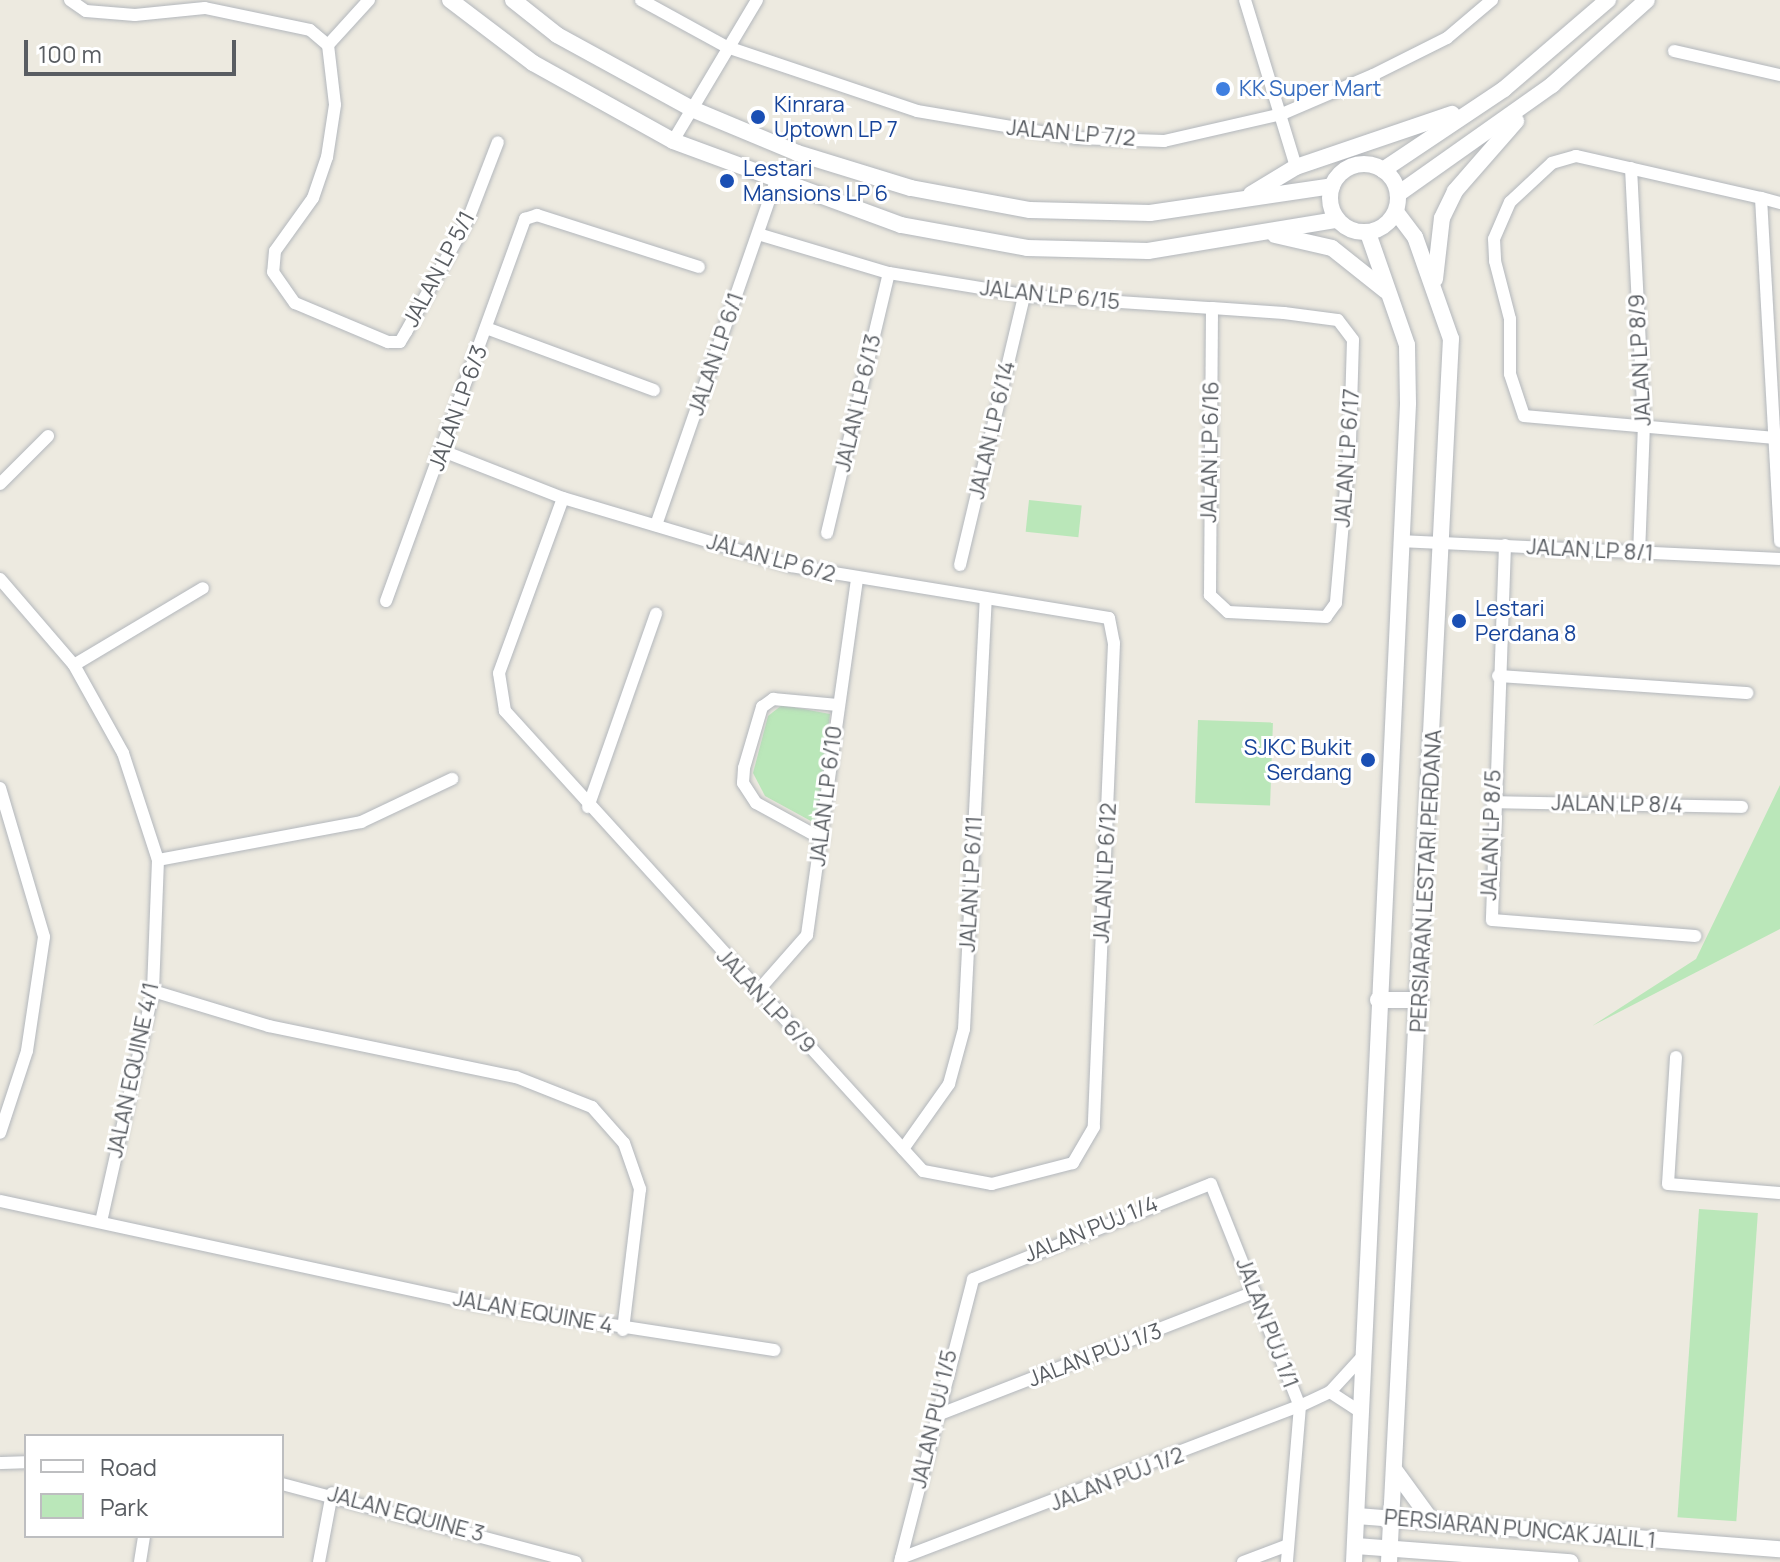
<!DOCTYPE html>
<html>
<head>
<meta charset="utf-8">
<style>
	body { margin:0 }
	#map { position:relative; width:1780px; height:1562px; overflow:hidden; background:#edeae0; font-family:Manrope,sans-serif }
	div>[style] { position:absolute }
	.green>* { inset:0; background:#bae7b9; transform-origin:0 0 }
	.roads { filter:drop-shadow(0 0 2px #b3b7bc) drop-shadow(0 0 2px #b3b7bc) }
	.street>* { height:12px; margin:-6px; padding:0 6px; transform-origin:6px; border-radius:6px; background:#fff }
	.secondary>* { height:16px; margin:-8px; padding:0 8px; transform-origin:8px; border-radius:8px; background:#fff }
	.secondary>.ring { margin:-8px; padding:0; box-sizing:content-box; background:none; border:16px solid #fff; border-radius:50% }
	.dots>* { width:22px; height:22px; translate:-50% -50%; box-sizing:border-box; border:4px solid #fff; border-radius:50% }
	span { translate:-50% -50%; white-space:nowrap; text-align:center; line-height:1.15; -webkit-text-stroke:6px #fff; paint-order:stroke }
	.shop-label { font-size:22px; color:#366cbe }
	.left { translate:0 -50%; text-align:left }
	.transit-label { font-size:22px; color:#164399 }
	.right { translate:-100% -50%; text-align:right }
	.street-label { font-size:22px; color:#595d62 }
	.legend { position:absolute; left:24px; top:1434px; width:260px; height:104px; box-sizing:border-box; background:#fff; border:2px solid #bdbec0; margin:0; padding:10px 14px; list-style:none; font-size:24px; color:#595d62 }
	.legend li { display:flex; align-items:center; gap:16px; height:40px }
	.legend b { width:40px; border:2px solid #bdbec0 }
	.scale { position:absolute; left:24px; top:40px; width:212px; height:36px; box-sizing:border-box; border:4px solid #595d62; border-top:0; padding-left:10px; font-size:24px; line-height:28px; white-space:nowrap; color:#595d62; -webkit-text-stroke:6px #fff; paint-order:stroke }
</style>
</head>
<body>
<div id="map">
	<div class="green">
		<i style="left:1029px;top:500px;width:53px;height:32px;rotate:6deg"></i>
		<i style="clip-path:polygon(782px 705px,830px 714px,820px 826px,765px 796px,753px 773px,768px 716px)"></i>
		<i style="left:1198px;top:720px;width:75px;height:83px;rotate:2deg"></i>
		<i style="clip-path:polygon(1780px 785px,1780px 929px,1592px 1026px,1696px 959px)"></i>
		<i style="left:1699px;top:1209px;width:59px;height:309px;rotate:4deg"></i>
	</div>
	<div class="roads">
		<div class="street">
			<i style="left:70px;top:0;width:19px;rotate:35deg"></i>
			<i style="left:86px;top:11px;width:49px;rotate:4.7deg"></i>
			<i style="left:135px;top:15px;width:70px;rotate:-5.7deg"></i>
			<i style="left:205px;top:8px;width:107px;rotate:11.8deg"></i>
			<i style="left:310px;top:30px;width:23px;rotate:40deg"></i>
			<i style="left:328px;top:45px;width:60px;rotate:83.3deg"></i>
			<i style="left:335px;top:105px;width:53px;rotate:98.7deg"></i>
			<i style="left:327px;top:157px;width:43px;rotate:108.9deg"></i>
			<i style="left:313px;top:198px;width:65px;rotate:125.6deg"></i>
			<i style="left:275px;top:251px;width:21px;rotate:95deg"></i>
			<i style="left:273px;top:272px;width:38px;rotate:55deg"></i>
			<i style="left:295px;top:303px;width:101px;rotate:22.8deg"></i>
			<i style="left:388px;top:342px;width:12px"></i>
			<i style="left:400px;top:342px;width:12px;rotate:-59deg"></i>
			<i style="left:406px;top:332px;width:131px;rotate:-61.3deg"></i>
			<i style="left:469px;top:217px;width:80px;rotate:-68.9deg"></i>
			<i style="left:641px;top:0;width:98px;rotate:28.7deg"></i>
			<i style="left:727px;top:47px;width:200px;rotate:18.6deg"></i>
			<i style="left:917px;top:111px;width:161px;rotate:9.6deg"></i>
			<i style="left:1076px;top:138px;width:88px;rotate:2deg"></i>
			<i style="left:1164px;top:141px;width:121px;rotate:-12.9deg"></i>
			<i style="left:1282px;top:114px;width:99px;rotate:-23.2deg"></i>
			<i style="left:1373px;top:75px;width:83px;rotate:-26.6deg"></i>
			<i style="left:1447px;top:38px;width:59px;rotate:-40.2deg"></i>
			<i style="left:1245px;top:0;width:175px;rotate:73deg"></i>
			<i style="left:328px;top:45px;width:61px;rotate:-47.7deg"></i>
			<i style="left:1674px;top:51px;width:109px;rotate:12.8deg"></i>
			<i style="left:673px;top:141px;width:164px;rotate:-59.2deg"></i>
			<i style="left:1631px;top:168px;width:256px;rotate:87.1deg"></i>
			<i style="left:1644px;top:424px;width:128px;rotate:92.2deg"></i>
			<i style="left:1761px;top:198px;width:190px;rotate:-167.2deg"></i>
			<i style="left:1576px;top:156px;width:25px;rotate:164deg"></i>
			<i style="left:1552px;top:163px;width:57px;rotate:137.1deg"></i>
			<i style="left:1510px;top:202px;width:40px;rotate:113.4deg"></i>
			<i style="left:1494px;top:239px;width:22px;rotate:87deg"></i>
			<i style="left:1495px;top:261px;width:60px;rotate:75.5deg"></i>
			<i style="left:1510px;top:319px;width:55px;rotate:90deg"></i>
			<i style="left:1510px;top:374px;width:44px;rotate:71.6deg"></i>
			<i style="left:1524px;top:416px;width:252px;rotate:5deg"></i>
			<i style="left:1780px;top:203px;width:20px;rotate:-165deg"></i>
			<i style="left:1761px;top:198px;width:344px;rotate:86.8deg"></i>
			<i style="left:758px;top:234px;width:137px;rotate:16.6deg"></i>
			<i style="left:889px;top:273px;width:142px;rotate:9.3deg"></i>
			<i style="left:1029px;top:296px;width:183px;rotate:3.8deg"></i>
			<i style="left:1212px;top:308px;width:72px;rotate:4deg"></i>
			<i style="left:1284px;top:313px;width:54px;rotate:7.4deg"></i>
			<i style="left:1338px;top:320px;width:25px;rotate:53deg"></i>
			<i style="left:1353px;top:340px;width:102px;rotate:91.7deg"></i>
			<i style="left:1350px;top:442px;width:162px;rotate:95deg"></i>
			<i style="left:1336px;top:603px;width:17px;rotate:126deg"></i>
			<i style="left:1326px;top:617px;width:98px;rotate:-177.1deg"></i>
			<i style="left:1228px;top:612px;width:25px;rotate:-137deg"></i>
			<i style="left:1210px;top:595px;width:287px;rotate:-89.6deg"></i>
			<i style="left:486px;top:328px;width:179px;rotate:20.3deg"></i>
			<i style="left:443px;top:451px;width:129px;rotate:21.4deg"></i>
			<i style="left:563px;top:498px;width:238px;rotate:16.6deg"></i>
			<i style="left:791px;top:566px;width:322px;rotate:9.3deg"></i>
			<i style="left:1109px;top:618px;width:25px;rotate:79deg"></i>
			<i style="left:1114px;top:643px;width:484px;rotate:92.4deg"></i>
			<i style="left:1094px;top:1127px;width:42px;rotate:120.3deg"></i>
			<i style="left:1073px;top:1163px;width:84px;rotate:165.5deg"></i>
			<i style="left:992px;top:1184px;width:70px;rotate:-169.3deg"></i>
			<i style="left:923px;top:1171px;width:622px;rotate:-132.26deg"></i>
			<i style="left:505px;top:711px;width:38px;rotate:-99deg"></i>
			<i style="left:499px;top:673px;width:186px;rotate:-69.9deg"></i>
			<i style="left:0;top:484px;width:68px;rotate:-45deg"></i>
			<i style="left:656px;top:525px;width:362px;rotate:-70.8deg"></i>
			<i style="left:827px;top:533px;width:267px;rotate:-76.6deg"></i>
			<i style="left:1400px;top:541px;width:380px;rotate:2.7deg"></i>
			<i style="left:1505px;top:545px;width:375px;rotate:92deg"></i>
			<i style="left:1492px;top:920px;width:204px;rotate:4.5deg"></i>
			<i style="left:960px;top:565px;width:277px;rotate:-76.6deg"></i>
			<i style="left:0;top:579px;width:113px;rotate:49.3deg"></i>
			<i style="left:74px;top:665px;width:101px;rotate:60.9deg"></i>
			<i style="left:123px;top:753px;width:113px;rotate:71.9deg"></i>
			<i style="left:158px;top:860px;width:131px;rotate:92.2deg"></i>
			<i style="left:153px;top:991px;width:236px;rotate:102.7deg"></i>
			<i style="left:386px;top:601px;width:407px;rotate:-70deg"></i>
			<i style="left:525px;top:219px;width:13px;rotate:-18deg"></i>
			<i style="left:537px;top:215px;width:170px;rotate:17.8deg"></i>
			<i style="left:74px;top:665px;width:150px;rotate:-30.8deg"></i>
			<i style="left:1498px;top:676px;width:250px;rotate:3.9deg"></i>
			<i style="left:0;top:788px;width:155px;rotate:73.5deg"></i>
			<i style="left:44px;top:937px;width:115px;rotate:98.5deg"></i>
			<i style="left:27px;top:1051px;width:86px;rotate:108.2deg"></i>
			<i style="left:1492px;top:802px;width:250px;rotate:1.1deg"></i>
			<i style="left:588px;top:807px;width:205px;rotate:-70.6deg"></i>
			<i style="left:822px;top:839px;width:75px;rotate:-151.4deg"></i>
			<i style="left:756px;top:803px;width:24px;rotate:-123deg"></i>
			<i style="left:743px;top:783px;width:15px;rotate:-86deg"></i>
			<i style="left:744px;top:768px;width:64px;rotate:-73.6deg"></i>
			<i style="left:762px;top:707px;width:14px;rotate:-36deg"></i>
			<i style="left:773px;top:699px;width:65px;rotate:5.3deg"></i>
			<i style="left:158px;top:860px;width:207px;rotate:-10.6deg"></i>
			<i style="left:361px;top:822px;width:101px;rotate:-25.3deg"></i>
			<i style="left:153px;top:991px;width:121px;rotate:16.8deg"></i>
			<i style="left:269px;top:1026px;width:252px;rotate:11.7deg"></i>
			<i style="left:516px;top:1077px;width:82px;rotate:21.5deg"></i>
			<i style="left:592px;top:1107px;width:48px;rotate:48.4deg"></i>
			<i style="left:624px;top:1143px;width:49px;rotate:70.8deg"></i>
			<i style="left:640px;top:1189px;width:142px;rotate:96.9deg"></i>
			<i style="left:757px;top:992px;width:76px;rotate:-48.7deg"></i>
			<i style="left:807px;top:935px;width:359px;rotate:-82deg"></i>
			<i style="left:1676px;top:1057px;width:127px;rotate:93.6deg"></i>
			<i style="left:1668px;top:1184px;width:112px;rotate:4.6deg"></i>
			<i style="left:903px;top:1149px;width:80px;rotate:-54.7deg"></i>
			<i style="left:949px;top:1084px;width:57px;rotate:-74.7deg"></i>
			<i style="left:964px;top:1029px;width:428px;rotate:-87.1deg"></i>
			<i style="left:0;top:1201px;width:488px;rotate:12.2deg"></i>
			<i style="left:477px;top:1304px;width:301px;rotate:8.8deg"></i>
			<i style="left:1330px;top:1392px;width:37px;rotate:33deg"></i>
			<i style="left:935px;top:1416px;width:343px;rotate:-21.2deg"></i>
			<i style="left:0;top:1463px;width:26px;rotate:-2deg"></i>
			<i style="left:282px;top:1484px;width:304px;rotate:14.9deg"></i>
			<i style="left:901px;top:1558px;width:427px;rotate:-20.9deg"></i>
			<i style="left:1300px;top:1406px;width:33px;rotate:-25deg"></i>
			<i style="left:1330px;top:1392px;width:49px;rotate:-47.5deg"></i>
			<i style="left:140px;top:1562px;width:26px;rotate:-81deg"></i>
			<i style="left:319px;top:1562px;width:70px;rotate:-79.3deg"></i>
			<i style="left:900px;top:1562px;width:292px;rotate:-75.5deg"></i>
			<i style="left:973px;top:1279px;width:256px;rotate:-21.8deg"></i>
			<i style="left:1211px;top:1184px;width:239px;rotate:68.2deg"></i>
			<i style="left:1300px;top:1406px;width:157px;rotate:94.8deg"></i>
			<i style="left:1243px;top:1562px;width:48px;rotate:-20.7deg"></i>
		</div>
		<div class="secondary">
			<i style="left:450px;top:0;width:104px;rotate:37.2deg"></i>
			<i style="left:533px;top:63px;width:160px;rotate:29.1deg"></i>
			<i style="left:673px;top:141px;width:243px;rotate:20.2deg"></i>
			<i style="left:901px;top:225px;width:128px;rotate:10.3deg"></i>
			<i style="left:1027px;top:248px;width:121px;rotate:1.4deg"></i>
			<i style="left:1148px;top:251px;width:191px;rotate:-9.4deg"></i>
			<i style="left:513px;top:0;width:56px;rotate:38.5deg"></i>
			<i style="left:557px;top:35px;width:154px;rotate:28.7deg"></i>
			<i style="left:692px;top:109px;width:114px;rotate:22.7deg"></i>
			<i style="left:797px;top:153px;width:119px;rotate:17.1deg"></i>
			<i style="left:911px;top:188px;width:121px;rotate:10.5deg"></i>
			<i style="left:1030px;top:210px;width:120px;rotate:1.4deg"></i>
			<i style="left:1150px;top:213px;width:184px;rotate:-8.4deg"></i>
			<i class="ring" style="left:1330px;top:164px;width:52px;height:52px"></i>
			<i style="left:1383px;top:170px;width:146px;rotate:-33.8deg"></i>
			<i style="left:1504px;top:89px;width:137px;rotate:-40.6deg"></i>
			<i style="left:1251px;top:194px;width:52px;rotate:-31deg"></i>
			<i style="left:1296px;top:167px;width:165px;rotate:-18.8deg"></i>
			<i style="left:1398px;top:194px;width:189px;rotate:-35.3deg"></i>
			<i style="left:1552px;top:85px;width:127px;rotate:-41.8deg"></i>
			<i style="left:1275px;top:235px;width:58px;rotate:12.8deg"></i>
			<i style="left:1332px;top:248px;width:69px;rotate:38.5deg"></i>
			<i style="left:1435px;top:279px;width:61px;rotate:-83.5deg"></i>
			<i style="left:1442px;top:218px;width:30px;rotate:-64deg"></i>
			<i style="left:1455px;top:191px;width:93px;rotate:-48.9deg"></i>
			<i style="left:1378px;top:1000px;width:42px"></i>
			<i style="left:1396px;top:1472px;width:59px;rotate:53.9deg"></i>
			<i style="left:1357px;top:1516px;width:424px;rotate:4.5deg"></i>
			<i style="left:1356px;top:1546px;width:215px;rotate:4.3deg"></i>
			<i style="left:1354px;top:1562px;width:1160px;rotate:-87.33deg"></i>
			<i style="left:1408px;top:403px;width:58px;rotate:-91deg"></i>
			<i style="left:1407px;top:345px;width:119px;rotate:-109.2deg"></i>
			<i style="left:1389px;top:1562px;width:1225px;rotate:-87.1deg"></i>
			<i style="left:1451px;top:339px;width:108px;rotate:-109.4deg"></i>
			<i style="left:1415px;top:237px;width:31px;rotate:-127deg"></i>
		</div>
	</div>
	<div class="dots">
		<i style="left:1223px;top:89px;background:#3f7fe0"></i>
		<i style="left:758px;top:117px;background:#1a4fb4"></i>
		<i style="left:727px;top:181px;background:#1a4fb4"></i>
		<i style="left:1459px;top:621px;background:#1a4fb4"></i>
		<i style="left:1368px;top:760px;background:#1a4fb4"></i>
	</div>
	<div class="shop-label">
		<span class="left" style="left:1239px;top:89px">KK Super Mart</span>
	</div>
	<div class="transit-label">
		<span class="left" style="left:774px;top:117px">Kinrara<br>Uptown LP 7</span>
		<span class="left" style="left:743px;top:181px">Lestari<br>Mansions LP 6</span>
		<span class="left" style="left:1475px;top:621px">Lestari<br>Perdana 8</span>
		<span class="right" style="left:1352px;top:760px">SJKC Bukit<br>Serdang</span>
	</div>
	<div class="street-label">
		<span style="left:1071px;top:133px;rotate:5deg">JALAN LP 7/2</span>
		<span style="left:439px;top:269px;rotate:-62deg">JALAN LP 5/1</span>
		<span style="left:1050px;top:295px;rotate:6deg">JALAN LP 6/15</span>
		<span style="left:716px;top:354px;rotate:-71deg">JALAN LP 6/1</span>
		<span style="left:1640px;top:360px;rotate:-93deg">JALAN LP 8/9</span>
		<span style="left:858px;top:403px;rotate:-77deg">JALAN LP 6/13</span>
		<span style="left:458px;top:408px;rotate:-70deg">JALAN LP 6/3</span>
		<span style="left:992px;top:430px;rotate:-77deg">JALAN LP 6/14</span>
		<span style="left:1210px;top:452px;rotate:-89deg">JALAN LP 6/16</span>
		<span style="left:1347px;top:458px;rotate:-86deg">JALAN LP 6/17</span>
		<span style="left:1590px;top:550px;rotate:3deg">JALAN LP 8/1</span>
		<span style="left:771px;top:558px;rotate:15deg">JALAN LP 6/2</span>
		<span style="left:826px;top:796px;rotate:-83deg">JALAN LP 6/10</span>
		<span style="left:1617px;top:804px;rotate:1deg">JALAN LP 8/4</span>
		<span style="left:1491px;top:835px;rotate:-88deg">JALAN LP 8/5</span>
		<span style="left:1105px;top:873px;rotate:-87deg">JALAN LP 6/12</span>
		<span style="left:1426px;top:881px;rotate:-87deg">PERSIARAN LESTARI PERDANA</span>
		<span style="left:971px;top:884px;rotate:-87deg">JALAN LP 6/11</span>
		<span style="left:766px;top:1001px;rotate:47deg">JALAN LP 6/9</span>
		<span style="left:133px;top:1070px;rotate:-78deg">JALAN EQUINE 4/1</span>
		<span style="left:1091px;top:1229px;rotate:-22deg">JALAN PUJ 1/4</span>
		<span style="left:533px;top:1312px;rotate:10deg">JALAN EQUINE 4</span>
		<span style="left:1267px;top:1323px;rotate:69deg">JALAN PUJ 1/1</span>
		<span style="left:1095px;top:1355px;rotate:-21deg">JALAN PUJ 1/3</span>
		<span style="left:934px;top:1419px;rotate:-77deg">JALAN PUJ 1/5</span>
		<span style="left:1117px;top:1479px;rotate:-21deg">JALAN PUJ 1/2</span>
		<span style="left:406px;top:1514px;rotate:15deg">JALAN EQUINE 3</span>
		<span style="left:1520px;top:1529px;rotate:5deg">PERSIARAN PUNCAK JALIL 1</span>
	</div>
	<ul class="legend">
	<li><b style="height:10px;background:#fff"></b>Road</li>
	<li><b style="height:22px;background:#bae7b9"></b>Park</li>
	</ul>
	<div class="scale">100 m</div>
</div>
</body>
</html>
